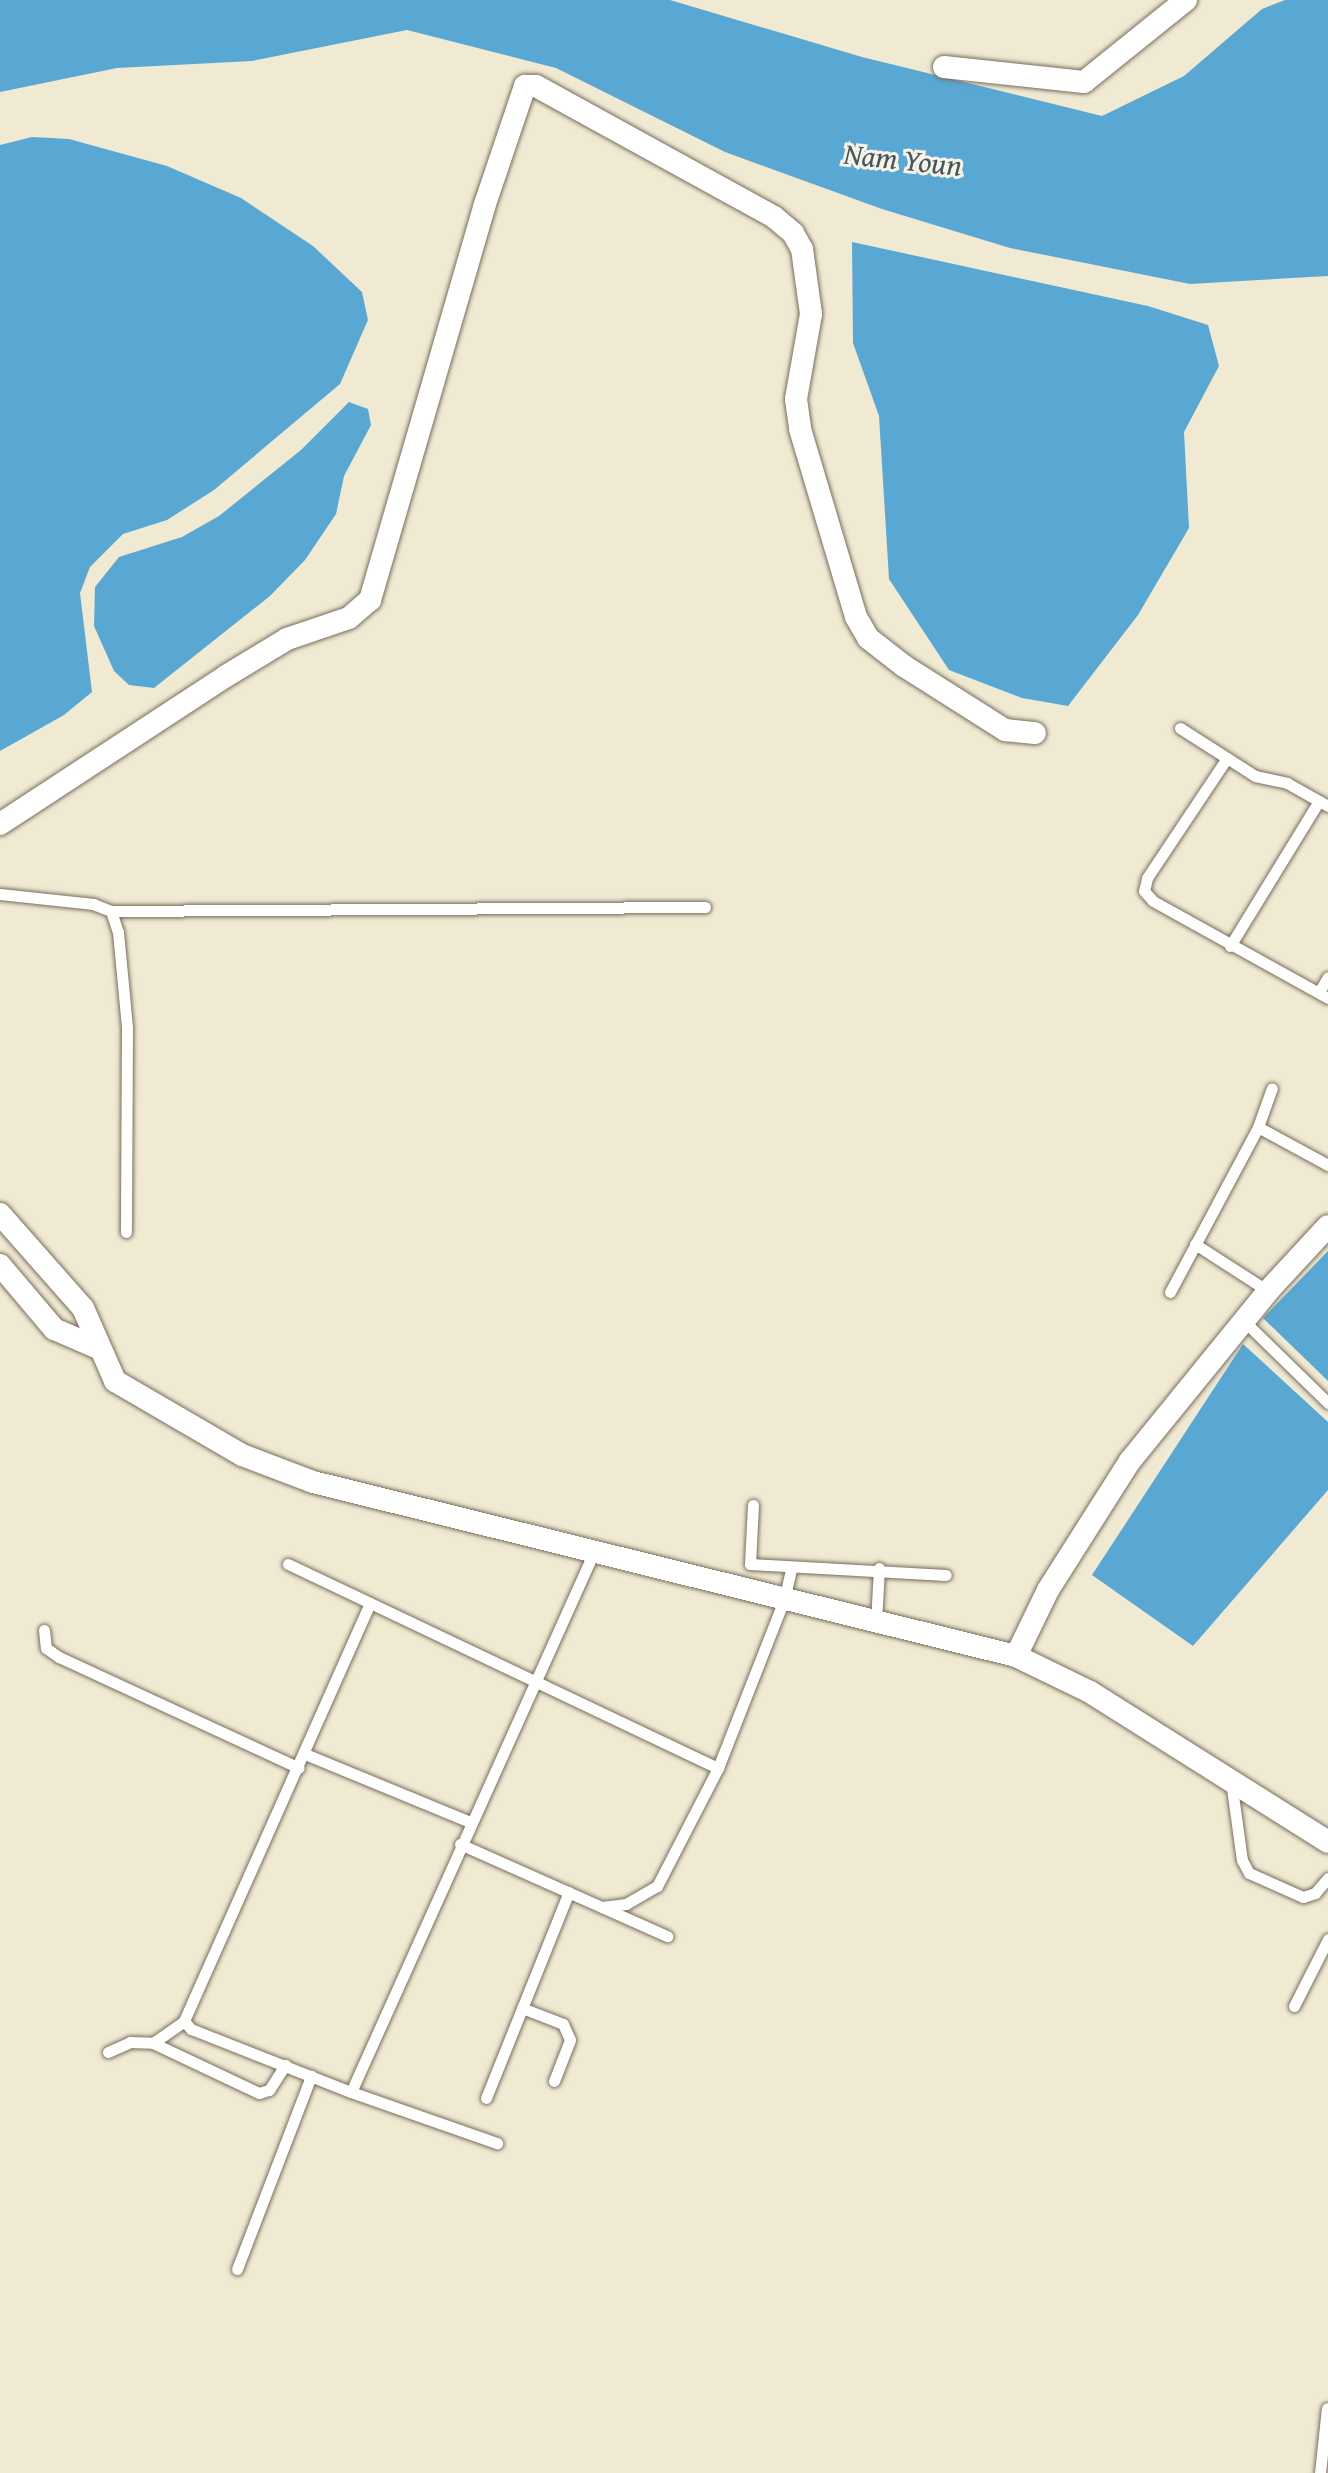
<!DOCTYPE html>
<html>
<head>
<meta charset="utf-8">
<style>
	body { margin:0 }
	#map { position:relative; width:1328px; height:2473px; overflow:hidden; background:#f0ead3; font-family:"Gentium Book Plus",serif }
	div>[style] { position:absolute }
	.water>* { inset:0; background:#59a8d3 }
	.roads { filter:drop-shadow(0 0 2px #7a6d5d) drop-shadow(0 0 2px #7a6d5d) }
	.service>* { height:11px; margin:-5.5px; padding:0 5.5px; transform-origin:5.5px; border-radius:5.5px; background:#fff }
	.minor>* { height:22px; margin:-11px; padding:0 11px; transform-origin:11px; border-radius:11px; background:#fff }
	span { translate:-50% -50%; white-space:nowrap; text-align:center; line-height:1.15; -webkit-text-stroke:6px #f7f3e8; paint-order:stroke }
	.water-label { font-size:30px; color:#46565d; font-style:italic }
</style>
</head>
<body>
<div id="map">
	<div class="water">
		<i style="clip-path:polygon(0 0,670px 0,862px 57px,1102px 116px,1184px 76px,1262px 9px,1285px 0,1328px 0,1328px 276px,1190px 284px,1010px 248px,882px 209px,725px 152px,556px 68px,407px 30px,252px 61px,117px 68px,0 92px)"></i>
		<i style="clip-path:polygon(32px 137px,69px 139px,167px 166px,241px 198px,313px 246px,362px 292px,368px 320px,340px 384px,214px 490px,167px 520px,123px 534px,90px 567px,80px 593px,92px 692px,64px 715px,0 751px,0 145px)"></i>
		<i style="clip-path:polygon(852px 242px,1148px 306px,1208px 325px,1219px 366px,1184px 432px,1189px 528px,1138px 615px,1068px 706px,1022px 698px,949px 670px,889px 579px,879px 416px,853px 343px)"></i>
		<i style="clip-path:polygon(349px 402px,368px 409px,371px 425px,344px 476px,336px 514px,305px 560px,270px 596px,154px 688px,129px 685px,114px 671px,94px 626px,95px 587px,119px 557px,182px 537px,219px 516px,301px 450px)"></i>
		<i style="clip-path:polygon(1328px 1251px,1328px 1381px,1263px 1318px)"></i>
		<i style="clip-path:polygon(1243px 1344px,1328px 1422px,1328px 1490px,1193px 1646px,1092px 1575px)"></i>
	</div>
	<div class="roads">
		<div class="service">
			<i style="left:1180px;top:728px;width:89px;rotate:32.6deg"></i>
			<i style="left:1255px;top:776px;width:33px;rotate:12deg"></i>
			<i style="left:1287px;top:783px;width:47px;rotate:29.3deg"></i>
			<i style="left:1227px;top:758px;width:144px;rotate:123.7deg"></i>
			<i style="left:1147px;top:878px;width:13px;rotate:103deg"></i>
			<i style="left:1144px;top:891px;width:13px;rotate:48deg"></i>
			<i style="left:1153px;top:901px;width:200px;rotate:29deg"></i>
			<i style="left:0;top:894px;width:94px;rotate:6.1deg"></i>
			<i style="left:93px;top:904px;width:19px;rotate:21deg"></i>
			<i style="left:111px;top:911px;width:22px;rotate:72deg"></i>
			<i style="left:118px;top:932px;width:95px;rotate:84.6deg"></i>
			<i style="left:127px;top:1027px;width:205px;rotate:90.3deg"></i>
			<i style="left:111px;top:911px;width:594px;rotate:-0.39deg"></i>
			<i style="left:1230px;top:946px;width:170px;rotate:-58.5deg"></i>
			<i style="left:1319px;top:992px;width:17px;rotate:-59deg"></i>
			<i style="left:1258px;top:1127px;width:80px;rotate:28.5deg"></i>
			<i style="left:1195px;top:1244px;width:87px;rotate:32.8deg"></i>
			<i style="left:1170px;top:1292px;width:187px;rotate:-61.9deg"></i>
			<i style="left:1258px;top:1127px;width:41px;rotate:-70.3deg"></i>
			<i style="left:1245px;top:1322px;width:116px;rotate:44.3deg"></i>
			<i style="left:753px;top:1505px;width:59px;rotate:92.9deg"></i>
			<i style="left:750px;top:1564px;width:196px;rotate:3.2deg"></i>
			<i style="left:288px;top:1564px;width:476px;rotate:25.4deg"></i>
			<i style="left:718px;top:1768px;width:133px;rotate:117.3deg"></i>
			<i style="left:657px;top:1886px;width:36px;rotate:150deg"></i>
			<i style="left:626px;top:1904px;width:24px;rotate:173deg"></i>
			<i style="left:370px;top:1603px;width:458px;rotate:114deg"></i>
			<i style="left:184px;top:2021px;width:11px;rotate:49deg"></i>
			<i style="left:191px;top:2029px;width:172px;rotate:21.5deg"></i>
			<i style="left:351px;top:2092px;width:155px;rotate:19.3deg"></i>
			<i style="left:876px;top:1622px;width:54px;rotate:-86.8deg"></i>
			<i style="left:44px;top:1630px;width:18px;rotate:84deg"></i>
			<i style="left:46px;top:1648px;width:16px;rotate:35deg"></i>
			<i style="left:59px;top:1657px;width:264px;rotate:24.8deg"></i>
			<i style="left:305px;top:1754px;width:178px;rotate:22.4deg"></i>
			<i style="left:718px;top:1768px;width:180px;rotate:-68.6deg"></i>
			<i style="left:784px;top:1600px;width:31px;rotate:-77deg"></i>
			<i style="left:1231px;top:1781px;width:80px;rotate:82.1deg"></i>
			<i style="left:1242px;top:1860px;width:15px;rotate:62deg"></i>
			<i style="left:1249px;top:1873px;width:59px;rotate:24deg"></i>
			<i style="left:1303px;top:1897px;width:13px;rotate:-18deg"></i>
			<i style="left:1315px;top:1893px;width:20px;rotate:-49deg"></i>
			<i style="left:460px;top:1844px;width:227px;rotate:24deg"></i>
			<i style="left:1294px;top:2006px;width:75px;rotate:-63.1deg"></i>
			<i style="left:522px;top:2008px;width:44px;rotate:21.3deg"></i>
			<i style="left:563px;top:2024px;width:17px;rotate:66deg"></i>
			<i style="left:570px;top:2040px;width:44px;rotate:111.3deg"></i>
			<i style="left:153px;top:2043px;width:117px;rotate:25.3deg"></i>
			<i style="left:259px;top:2093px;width:10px;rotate:-17deg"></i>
			<i style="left:269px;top:2090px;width:30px;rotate:-57deg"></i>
			<i style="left:108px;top:2052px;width:24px;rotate:-24deg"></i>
			<i style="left:130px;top:2042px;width:23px;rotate:2deg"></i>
			<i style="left:153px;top:2043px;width:38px;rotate:-35deg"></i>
			<i style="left:351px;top:2092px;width:590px;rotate:-65.78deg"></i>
			<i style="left:486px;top:2098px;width:222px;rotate:-68.1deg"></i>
			<i style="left:237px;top:2269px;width:207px;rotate:-69deg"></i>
			<i style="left:1320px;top:2473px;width:65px;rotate:-83.9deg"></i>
		</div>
		<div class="minor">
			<i style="left:944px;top:67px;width:141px;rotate:6.1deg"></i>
			<i style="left:1084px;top:82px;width:131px;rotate:-38.8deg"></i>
			<i style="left:0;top:824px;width:270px;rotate:-33.2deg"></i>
			<i style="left:226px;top:676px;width:71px;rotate:-31.2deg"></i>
			<i style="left:287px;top:639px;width:65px;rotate:-18.7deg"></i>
			<i style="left:349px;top:618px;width:28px;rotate:-41deg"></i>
			<i style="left:370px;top:600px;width:409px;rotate:-73.8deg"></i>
			<i style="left:484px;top:207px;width:128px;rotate:-71.3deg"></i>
			<i style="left:525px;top:86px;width:11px"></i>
			<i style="left:536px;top:86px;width:272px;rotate:28.8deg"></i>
			<i style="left:774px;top:217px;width:25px;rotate:40deg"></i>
			<i style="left:793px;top:233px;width:18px;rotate:61deg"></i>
			<i style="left:802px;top:249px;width:66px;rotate:82.1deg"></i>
			<i style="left:811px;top:314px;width:86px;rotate:100deg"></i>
			<i style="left:796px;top:399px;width:30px;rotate:82deg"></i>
			<i style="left:800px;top:429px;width:196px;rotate:73.4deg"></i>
			<i style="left:856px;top:617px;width:24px;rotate:60deg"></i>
			<i style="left:868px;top:638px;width:46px;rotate:37.9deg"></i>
			<i style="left:904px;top:666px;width:120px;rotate:32.4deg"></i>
			<i style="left:1005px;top:730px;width:30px;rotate:6deg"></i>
			<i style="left:0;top:1214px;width:125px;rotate:48.6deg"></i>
			<i style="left:83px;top:1308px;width:80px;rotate:66.3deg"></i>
			<i style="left:115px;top:1381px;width:147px;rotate:30.2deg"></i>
			<i style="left:242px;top:1455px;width:76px;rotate:20.8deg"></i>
			<i style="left:313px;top:1482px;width:724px;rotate:13.9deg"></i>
			<i style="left:1016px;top:1656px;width:82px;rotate:25.9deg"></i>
			<i style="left:1090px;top:1692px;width:281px;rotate:32.2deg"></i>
			<i style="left:0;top:1265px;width:84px;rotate:49.8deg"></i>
			<i style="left:54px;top:1329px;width:46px;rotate:23.2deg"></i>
			<i style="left:1016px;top:1656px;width:73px;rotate:-64.1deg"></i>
			<i style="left:1048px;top:1590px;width:153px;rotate:-57.6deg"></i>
			<i style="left:1130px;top:1461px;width:219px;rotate:-50.9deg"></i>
			<i style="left:1268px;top:1291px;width:88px;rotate:-47.3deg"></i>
		</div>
	</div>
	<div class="water-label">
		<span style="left:903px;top:159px;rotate:6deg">Nam Youn</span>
	</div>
</div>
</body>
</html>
